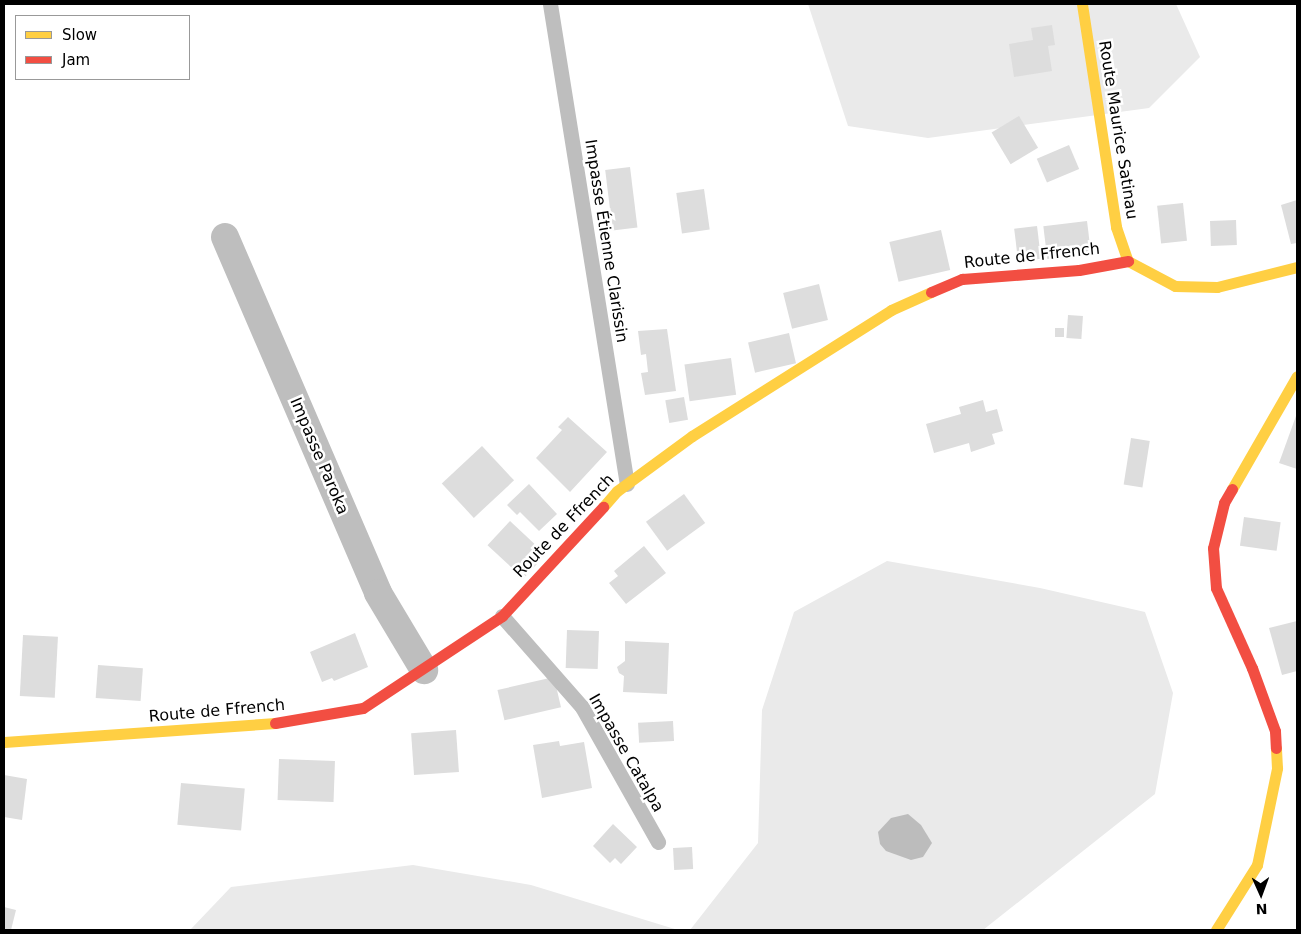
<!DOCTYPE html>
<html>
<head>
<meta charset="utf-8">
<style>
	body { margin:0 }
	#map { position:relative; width:1301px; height:934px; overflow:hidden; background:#fff; font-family:"DejaVu Sans",sans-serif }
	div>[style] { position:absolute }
	.green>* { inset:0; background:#eaeaea }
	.water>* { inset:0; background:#bcbcbc }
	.building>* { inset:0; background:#ddd; transform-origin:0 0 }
	.lane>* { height:15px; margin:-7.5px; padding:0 7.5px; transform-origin:7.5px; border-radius:7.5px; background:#bebebe }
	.street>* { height:28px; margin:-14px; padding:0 14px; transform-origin:14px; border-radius:14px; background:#bebebe }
	.slow>* { height:11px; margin:-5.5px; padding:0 5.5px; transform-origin:5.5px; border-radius:5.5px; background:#ffcf43 }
	.jam>* { height:11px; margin:-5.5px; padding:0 5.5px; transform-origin:5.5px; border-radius:5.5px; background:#f24e42 }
	span { translate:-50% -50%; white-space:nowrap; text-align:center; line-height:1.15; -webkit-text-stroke:5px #fff; paint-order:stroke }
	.street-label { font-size:16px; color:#000 }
	.frame { position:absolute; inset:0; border:5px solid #000; pointer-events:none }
	.legend { position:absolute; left:15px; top:15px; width:175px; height:65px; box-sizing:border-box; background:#fff; border:1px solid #999; margin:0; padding:6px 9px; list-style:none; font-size:15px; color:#000 }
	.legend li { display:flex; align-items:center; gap:10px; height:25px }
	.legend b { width:25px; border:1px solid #999 }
	.north { position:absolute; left:1236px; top:869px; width:50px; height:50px; -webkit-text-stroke:4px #fff; paint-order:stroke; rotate:178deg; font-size:14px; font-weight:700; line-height:20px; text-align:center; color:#000 }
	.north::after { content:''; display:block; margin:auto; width:18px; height:22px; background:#000; clip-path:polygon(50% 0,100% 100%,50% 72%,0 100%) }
</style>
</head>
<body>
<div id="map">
	<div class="green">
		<i style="clip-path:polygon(808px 4px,1176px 4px,1200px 57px,1149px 108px,928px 138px,848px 126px)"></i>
		<i style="clip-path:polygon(887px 561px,1040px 588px,1145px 612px,1173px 693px,1155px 794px,983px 930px,690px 930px,758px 843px,762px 710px,794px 612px)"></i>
		<i style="clip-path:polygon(413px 865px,531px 885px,678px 930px,190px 930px,231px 887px)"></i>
	</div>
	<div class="water">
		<i style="clip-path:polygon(908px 814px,921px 825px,932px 843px,923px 857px,911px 860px,886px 851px,880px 844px,878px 832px,891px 818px)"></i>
	</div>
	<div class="building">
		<i style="clip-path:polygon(1052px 25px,1055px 45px,1048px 46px,1052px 71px,1014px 77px,1009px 44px,1033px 40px,1031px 28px)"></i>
		<i style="left:1019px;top:116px;width:37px;height:32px;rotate:59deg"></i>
		<i style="left:1069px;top:145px;width:26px;height:35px;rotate:67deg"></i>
		<i style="left:630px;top:167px;width:61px;height:25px;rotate:83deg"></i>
		<i style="left:704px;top:189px;width:41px;height:28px;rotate:82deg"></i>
		<i style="clip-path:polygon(1297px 200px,1297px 243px,1291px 244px,1281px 205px)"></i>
		<i style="left:1183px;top:203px;width:38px;height:26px;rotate:84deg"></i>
		<i style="left:1236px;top:220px;width:25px;height:26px;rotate:88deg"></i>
		<i style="left:1087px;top:221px;width:33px;height:44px;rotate:83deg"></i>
		<i style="left:1037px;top:226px;width:33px;height:23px;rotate:83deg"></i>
		<i style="left:941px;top:230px;width:41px;height:53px;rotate:77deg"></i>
		<i style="left:819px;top:284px;width:37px;height:37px;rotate:76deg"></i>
		<i style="left:1068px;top:315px;width:15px;height:23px;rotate:4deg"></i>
		<i style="left:1055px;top:328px;width:9px;height:9px"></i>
		<i style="clip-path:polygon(667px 329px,676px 391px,645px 395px,641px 373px,648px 372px,646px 354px,641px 355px,638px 331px)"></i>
		<i style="left:789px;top:333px;width:31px;height:42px;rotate:77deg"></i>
		<i style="left:731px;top:358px;width:37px;height:47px;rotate:82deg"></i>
		<i style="left:684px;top:397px;width:23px;height:19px;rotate:80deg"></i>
		<i style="clip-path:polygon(983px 400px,986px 412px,997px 409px,1003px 431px,992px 434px,995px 444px,971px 452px,969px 443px,934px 453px,926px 424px,961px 414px,959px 407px)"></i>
		<i style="clip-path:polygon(1296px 416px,1297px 417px,1297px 469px,1279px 463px)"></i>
		<i style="clip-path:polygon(568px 417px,607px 452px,570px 492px,536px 458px,562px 430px,558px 427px)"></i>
		<i style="left:1131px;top:438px;width:19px;height:47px;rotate:9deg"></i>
		<i style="left:482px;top:446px;width:47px;height:55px;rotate:47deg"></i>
		<i style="clip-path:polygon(529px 484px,557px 514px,539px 531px,520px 512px,517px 515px,507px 505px)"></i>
		<i style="left:684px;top:494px;width:36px;height:47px;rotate:54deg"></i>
		<i style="left:1244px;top:517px;width:37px;height:29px;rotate:8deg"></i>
		<i style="left:510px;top:521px;width:49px;height:33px;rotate:43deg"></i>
		<i style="clip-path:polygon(644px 546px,666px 573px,626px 604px,609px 583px,618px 576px,614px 571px)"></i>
		<i style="clip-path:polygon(1297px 621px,1297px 671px,1282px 675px,1269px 628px)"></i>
		<i style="left:567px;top:630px;width:32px;height:38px;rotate:2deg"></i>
		<i style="clip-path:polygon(355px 633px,368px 667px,334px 681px,332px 678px,322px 682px,310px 652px)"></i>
		<i style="left:23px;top:635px;width:35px;height:61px;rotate:3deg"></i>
		<i style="clip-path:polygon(625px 641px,669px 643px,667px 694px,623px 692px,624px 676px,619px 673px,617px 667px,625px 661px)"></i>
		<i style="left:98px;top:665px;width:45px;height:33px;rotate:4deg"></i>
		<i style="left:554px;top:677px;width:31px;height:58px;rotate:77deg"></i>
		<i style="left:673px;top:721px;width:20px;height:35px;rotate:87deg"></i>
		<i style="left:456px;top:730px;width:42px;height:45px;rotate:86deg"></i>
		<i style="clip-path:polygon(559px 741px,560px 746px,584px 742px,592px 788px,542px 798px,533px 745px)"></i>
		<i style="left:279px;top:759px;width:56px;height:41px;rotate:2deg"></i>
		<i style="clip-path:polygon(4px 775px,27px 779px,22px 820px,4px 817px)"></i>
		<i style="left:181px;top:783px;width:64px;height:42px;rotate:5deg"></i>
		<i style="clip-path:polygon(613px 824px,637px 847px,621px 864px,615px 858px,610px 863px,593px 846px)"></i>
		<i style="left:692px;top:847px;width:22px;height:19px;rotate:87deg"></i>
		<i style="clip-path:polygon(4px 907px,16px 910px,11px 930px,4px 930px)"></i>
	</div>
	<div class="lane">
		<i style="left:550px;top:4px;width:486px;rotate:80.9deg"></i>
		<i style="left:502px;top:616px;width:121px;rotate:48.7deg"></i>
		<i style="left:582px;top:707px;width:155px;rotate:60.6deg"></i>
	</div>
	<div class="street">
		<i style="left:225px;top:237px;width:387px;rotate:66.7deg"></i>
		<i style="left:378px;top:593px;width:90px;rotate:59.1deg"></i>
	</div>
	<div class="slow">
		<i style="left:1082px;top:4px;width:226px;rotate:81.3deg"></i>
		<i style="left:1116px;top:227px;width:36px;rotate:71deg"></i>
		<i style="left:1128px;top:261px;width:53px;rotate:28deg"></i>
		<i style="left:1175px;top:286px;width:42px;rotate:1.4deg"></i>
		<i style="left:1217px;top:287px;width:82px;rotate:-14deg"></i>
		<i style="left:1232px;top:489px;width:130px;rotate:-60.1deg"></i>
		<i style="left:603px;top:507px;width:21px;rotate:-49deg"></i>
		<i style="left:617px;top:491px;width:93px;rotate:-36.3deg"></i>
		<i style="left:692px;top:436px;width:236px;rotate:-32.3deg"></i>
		<i style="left:891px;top:310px;width:44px;rotate:-24.2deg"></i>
		<i style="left:4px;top:742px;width:272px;rotate:-4deg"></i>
		<i style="left:1216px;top:930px;width:77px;rotate:-57.8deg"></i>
		<i style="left:1257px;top:865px;width:99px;rotate:-78.3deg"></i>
		<i style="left:1277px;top:768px;width:20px;rotate:-93deg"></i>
	</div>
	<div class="jam">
		<i style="left:931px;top:292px;width:34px;rotate:-23deg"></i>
		<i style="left:962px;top:279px;width:117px;rotate:-4.4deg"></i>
		<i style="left:1079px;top:270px;width:50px;rotate:-10.4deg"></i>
		<i style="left:1232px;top:489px;width:16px;rotate:120deg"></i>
		<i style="left:1224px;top:503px;width:46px;rotate:103.7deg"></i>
		<i style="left:1213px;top:548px;width:40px;rotate:85.7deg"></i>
		<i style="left:1216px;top:588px;width:88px;rotate:65.8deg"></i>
		<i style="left:1252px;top:668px;width:67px;rotate:69.9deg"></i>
		<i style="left:1275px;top:731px;width:17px;rotate:87deg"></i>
		<i style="left:275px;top:723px;width:89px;rotate:-9.7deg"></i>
		<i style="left:363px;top:708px;width:167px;rotate:-33.5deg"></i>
		<i style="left:502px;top:616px;width:149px;rotate:-47.2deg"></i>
	</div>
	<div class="street-label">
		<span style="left:1118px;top:130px;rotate:81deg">Route Maurice Satinau</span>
		<span style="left:606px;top:241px;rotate:81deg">Impasse Étienne Clarissin</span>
		<span style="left:1032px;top:256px;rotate:-6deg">Route de Ffrench</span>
		<span style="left:319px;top:456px;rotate:67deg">Impasse Paroka</span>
		<span style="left:564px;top:526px;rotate:-46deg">Route de Ffrench</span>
		<span style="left:217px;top:711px;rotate:-5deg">Route de Ffrench</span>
		<span style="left:626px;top:753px;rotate:60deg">Impasse Catalpa</span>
	</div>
	<div class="frame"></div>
	<ul class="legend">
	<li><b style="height:6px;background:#ffcf43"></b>Slow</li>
	<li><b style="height:6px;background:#f24e42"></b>Jam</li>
	</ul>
	<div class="north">N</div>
</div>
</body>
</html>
